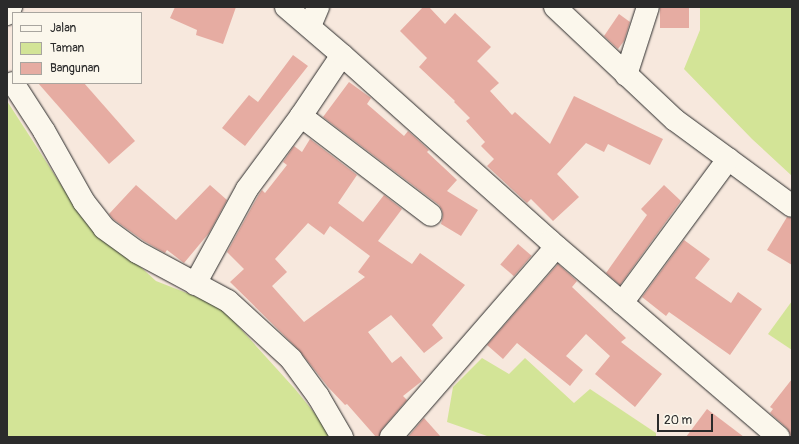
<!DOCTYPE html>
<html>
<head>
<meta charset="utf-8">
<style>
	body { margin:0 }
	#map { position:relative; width:799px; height:444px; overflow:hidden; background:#f7e8dd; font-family:Pangolin,sans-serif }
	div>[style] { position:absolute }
	.green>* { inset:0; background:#d3e497 }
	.building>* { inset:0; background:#e6aca2; transform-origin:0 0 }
	.roads { filter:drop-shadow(0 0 1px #2b2b2b) drop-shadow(0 0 1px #2b2b2b) }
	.minor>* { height:22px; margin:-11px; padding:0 11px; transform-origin:11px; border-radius:11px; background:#fbf7ec }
	.tertiary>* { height:22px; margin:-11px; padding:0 11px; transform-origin:11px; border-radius:11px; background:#fbf7ec }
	span { translate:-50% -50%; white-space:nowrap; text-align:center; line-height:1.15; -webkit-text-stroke:3.5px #fbf7ec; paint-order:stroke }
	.frame { position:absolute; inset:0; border:8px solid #2b2b2b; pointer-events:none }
	.legend { position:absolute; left:12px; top:12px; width:130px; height:72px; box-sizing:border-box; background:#fbf7ec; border:1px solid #a8a59f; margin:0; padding:5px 7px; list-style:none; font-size:12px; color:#2b2b2b }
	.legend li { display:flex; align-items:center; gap:8px; height:20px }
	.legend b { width:20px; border:1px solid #a8a59f }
	.scale { position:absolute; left:657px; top:414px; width:56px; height:18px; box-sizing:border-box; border:2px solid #2b2b2b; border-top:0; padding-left:5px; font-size:12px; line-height:14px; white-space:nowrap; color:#2b2b2b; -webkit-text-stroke:3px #fbf7ec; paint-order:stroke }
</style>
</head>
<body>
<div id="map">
	<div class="green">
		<i style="clip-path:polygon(700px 7px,792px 7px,792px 176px,752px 139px,684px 69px,700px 30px)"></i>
		<i style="clip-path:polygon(7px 101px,76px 208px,156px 281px,220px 306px,295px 389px,334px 437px,7px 437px)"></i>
		<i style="clip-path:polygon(792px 301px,792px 350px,768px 334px)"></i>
		<i style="clip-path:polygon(482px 358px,509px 374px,525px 358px,574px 403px,590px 389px,656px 433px,656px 437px,487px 437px,487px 436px,447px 422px,453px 387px)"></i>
	</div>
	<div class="building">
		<i style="clip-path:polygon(175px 7px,236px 7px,223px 44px,196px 35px,197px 30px,170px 18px)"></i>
		<i style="clip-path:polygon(423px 7px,429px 7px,445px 24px,455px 13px,491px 47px,477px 61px,499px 83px,490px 91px,512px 115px,515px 112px,550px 144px,574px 96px,663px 139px,650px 165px,608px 144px,604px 152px,586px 143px,557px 174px,579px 197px,553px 221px,531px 199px,527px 203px,487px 166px,494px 159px,481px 146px,485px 142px,466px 121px,470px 118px,454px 102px,455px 101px,419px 67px,427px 58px,400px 31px)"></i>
		<i style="left:660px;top:7px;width:29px;height:21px"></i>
		<i style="clip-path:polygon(619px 14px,630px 22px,624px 41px,618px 49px,604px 36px)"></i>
		<i style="clip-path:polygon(293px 55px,308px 66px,245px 146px,222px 128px,249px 95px,258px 102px)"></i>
		<i style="clip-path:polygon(349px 82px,371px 98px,367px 104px,404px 136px,408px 131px,429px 150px,427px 152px,457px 180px,447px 191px,478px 210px,461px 236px,441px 224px,443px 216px,442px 210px,439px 205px,323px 117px)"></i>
		<i style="clip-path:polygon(38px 83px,84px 83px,135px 141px,109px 164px)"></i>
		<i style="clip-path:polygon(evenodd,310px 139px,357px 175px,338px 203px,363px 222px,384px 195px,402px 209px,378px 241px,412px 264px,420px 253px,465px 285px,432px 325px,443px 338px,424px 353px,391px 315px,368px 332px,392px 363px,401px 356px,422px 381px,403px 396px,407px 400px,382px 429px,379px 437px,376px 437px,347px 404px,345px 405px,328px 387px,299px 350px,230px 282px,244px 269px,227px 252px,258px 196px,262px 190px,265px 193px,287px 165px,283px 162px,294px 146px,302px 152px,310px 139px,308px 223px,324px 235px,330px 226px,370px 256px,358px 272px,365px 277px,304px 322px,272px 286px,287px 272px,275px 259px,308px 223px)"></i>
		<i style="clip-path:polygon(136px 185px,176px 220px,210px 185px,227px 200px,209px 233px,184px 263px,167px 250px,165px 253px,144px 241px,113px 219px,109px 214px)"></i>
		<i style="clip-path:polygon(664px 185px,681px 201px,620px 285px,606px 273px,647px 215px,641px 209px)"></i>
		<i style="clip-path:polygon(787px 217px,792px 218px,792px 265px,767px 250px)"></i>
		<i style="clip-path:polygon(684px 240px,710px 259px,695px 278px,731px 303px,738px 292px,762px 309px,730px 355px,669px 312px,666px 316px,642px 297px)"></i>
		<i style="left:518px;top:244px;width:18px;height:27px;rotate:41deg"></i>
		<i style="clip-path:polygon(558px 264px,577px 281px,572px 287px,626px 338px,621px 342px,662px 374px,635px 407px,595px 374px,610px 356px,586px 334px,566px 356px,583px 370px,570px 386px,517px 343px,503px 359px,487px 345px)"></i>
		<i style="clip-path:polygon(792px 379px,792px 437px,791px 437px,787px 428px,770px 413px,773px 409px,770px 407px)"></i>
		<i style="clip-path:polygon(707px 409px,744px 437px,686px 437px)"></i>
		<i style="clip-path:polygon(424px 418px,441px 437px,408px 437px)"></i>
	</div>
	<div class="roads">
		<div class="minor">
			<i style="left:555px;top:7px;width:165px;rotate:43.3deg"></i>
			<i style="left:675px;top:120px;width:145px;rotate:36.3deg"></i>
			<i style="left:7px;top:14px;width:8px;rotate:-60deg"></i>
			<i style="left:310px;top:26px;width:21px;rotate:-67deg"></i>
			<i style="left:626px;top:75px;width:71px;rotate:-72.1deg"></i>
			<i style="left:13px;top:83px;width:57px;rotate:57.1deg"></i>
			<i style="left:44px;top:131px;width:81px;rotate:60.6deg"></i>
			<i style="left:84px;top:202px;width:33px;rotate:52deg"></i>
			<i style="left:104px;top:228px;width:41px;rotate:36deg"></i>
			<i style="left:137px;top:252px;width:103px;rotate:28.3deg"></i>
			<i style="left:228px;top:301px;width:86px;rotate:42.6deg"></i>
			<i style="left:291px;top:359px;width:46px;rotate:53.9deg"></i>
			<i style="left:318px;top:396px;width:48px;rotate:59.7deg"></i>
			<i style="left:301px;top:116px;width:163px;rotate:37.3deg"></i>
			<i style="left:195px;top:284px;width:108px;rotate:-61.3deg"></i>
			<i style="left:247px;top:189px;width:91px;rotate:-53.5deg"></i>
			<i style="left:301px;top:116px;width:73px;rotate:-56.1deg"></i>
			<i style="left:622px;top:303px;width:179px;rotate:-53.6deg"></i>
			<i style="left:391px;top:437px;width:252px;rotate:-49deg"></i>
		</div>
		<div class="tertiary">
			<i style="left:286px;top:7px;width:74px;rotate:40.6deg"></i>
			<i style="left:342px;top:55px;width:279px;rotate:41.8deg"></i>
			<i style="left:550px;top:241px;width:301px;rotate:40.6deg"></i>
		</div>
	</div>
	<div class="frame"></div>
	<ul class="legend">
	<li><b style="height:5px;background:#fbf7ec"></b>Jalan</li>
	<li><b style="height:11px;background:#d3e497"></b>Taman</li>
	<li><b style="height:11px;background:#e6aca2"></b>Bangunan</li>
	</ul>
	<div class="scale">20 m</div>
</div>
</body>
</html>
